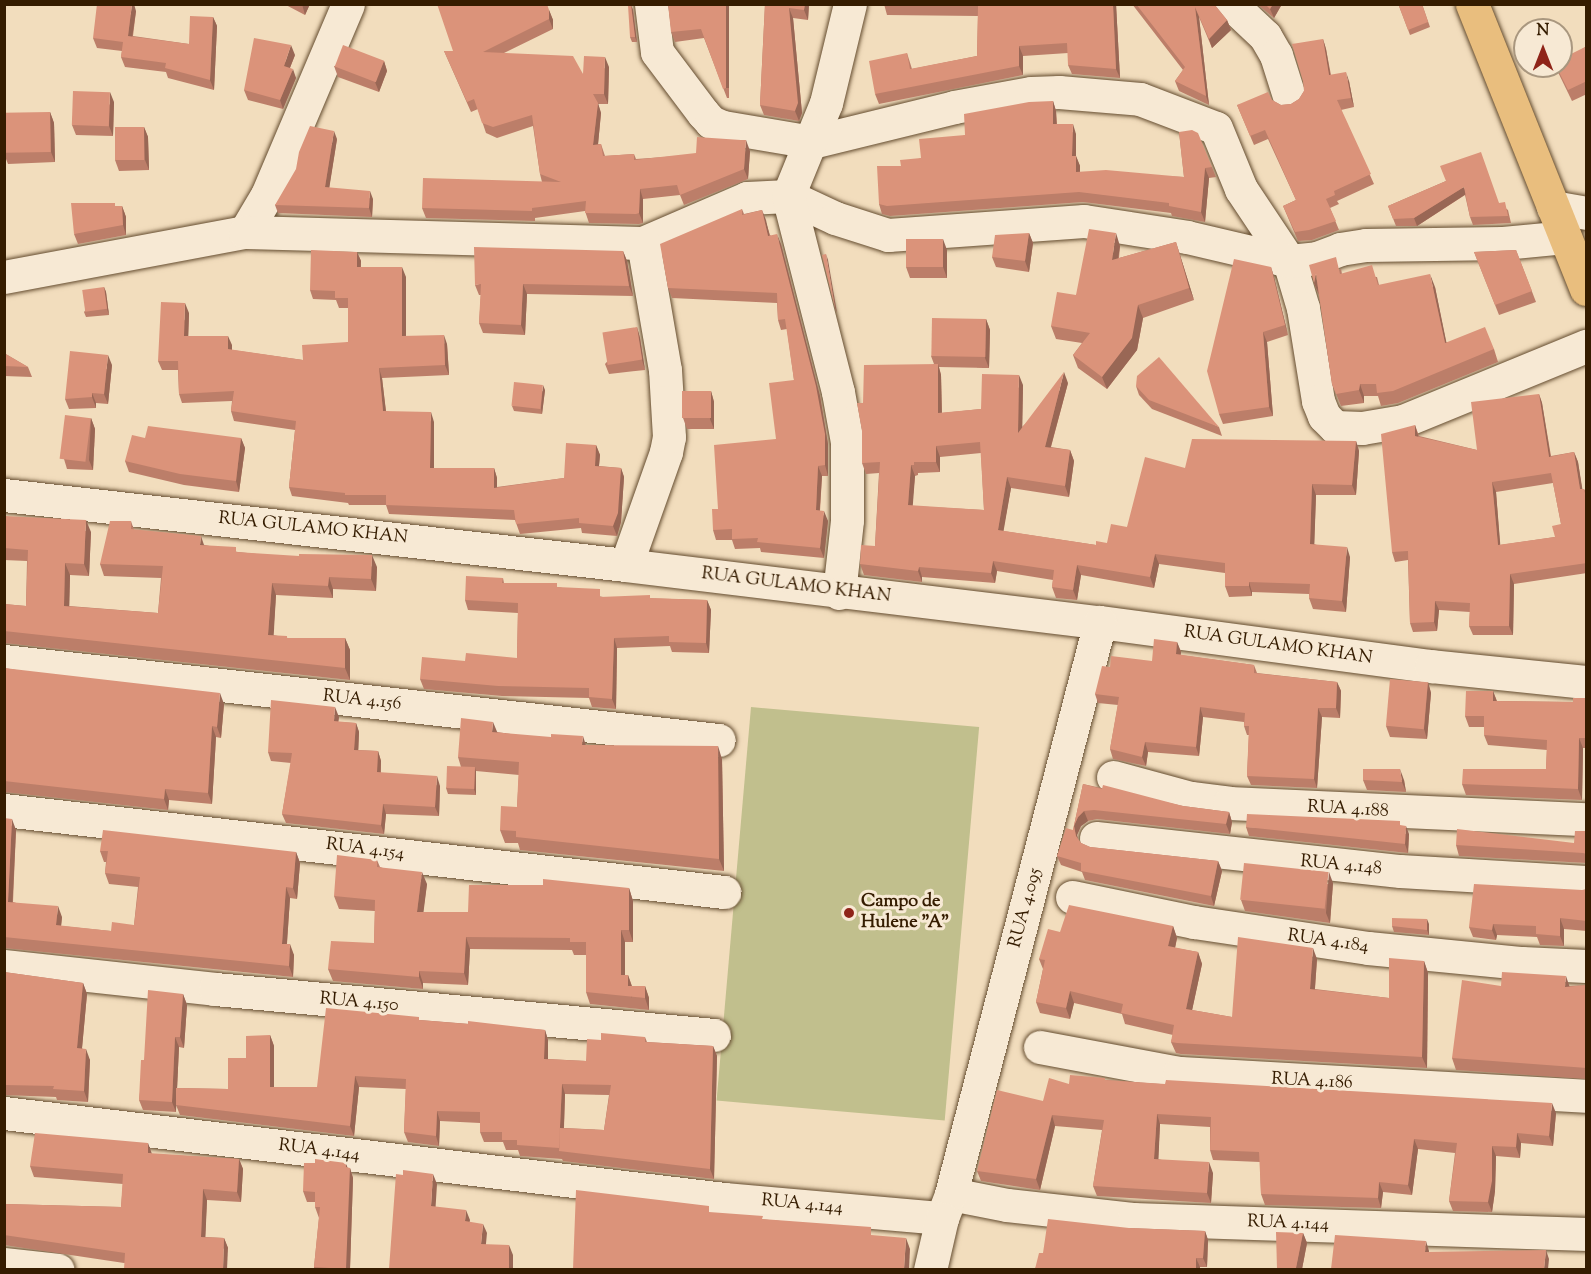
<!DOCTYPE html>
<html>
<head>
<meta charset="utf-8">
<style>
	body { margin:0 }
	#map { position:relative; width:1591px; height:1274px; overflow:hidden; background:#f2ddbd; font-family:"Sorts Mill Goudy",serif }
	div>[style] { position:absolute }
	.green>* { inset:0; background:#c1bf8d; transform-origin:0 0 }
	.roads { filter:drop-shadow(0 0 2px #644c2f) drop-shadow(0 0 2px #644c2f) }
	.minor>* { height:33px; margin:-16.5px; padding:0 16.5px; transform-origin:16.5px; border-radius:16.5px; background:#f7e9d4 }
	.major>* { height:33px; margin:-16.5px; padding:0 16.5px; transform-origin:16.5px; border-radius:16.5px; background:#e9be7e }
	.wall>* { inset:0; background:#bc7e69 }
	.shaded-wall>* { inset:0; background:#996755; transform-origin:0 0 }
	.building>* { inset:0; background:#db937a; transform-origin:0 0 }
	.dots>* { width:16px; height:16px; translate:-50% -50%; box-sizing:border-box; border:3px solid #f7e9d4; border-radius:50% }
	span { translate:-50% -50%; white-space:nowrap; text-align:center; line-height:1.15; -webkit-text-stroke:6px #f7e9d4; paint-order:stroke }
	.street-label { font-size:18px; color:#351c00 }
	.poi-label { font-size:18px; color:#351c00; font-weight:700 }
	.left { translate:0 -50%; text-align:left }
	.frame { position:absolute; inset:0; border:6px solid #351c00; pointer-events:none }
	.north { position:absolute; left:1513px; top:18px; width:60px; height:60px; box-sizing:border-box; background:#f7e9d4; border:2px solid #a9977f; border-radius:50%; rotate:0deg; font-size:16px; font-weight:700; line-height:24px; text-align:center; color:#351c00 }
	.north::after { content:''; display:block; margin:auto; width:21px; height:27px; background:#8f2418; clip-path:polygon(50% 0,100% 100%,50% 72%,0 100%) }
</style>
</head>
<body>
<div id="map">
	<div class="green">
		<i style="left:751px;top:707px;width:229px;height:395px;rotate:5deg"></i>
	</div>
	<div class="roads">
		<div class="minor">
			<i style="left:651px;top:4px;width:48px;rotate:82.9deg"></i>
			<i style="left:657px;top:52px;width:76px;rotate:53deg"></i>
			<i style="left:703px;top:113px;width:12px;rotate:48deg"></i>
			<i style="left:711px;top:122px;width:13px;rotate:23deg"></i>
			<i style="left:723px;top:127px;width:90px;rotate:9.6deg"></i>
			<i style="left:812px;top:142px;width:146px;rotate:-13.8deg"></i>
			<i style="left:954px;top:107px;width:78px;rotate:-10.3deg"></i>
			<i style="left:1031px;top:93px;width:28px;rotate:-2deg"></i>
			<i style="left:1059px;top:92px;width:81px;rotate:4.9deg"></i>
			<i style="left:1140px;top:99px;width:81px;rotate:20.9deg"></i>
			<i style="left:1216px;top:128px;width:66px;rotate:67.7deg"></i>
			<i style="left:1241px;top:189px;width:87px;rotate:56.3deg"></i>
			<i style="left:1289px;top:261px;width:49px;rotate:73.4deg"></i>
			<i style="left:1303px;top:308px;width:94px;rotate:80.8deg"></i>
			<i style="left:1318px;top:401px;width:16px;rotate:68deg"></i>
			<i style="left:1324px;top:416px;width:16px;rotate:45deg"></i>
			<i style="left:1335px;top:427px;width:27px;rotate:2deg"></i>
			<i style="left:1362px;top:428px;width:42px;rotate:-9.7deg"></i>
			<i style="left:1403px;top:421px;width:198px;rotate:-22.3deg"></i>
			<i style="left:1231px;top:4px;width:47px;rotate:43.3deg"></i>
			<i style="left:1265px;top:36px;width:22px;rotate:60deg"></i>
			<i style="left:1276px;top:55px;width:43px;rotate:72.4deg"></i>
			<i style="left:1553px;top:207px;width:34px;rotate:10deg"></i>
			<i style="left:245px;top:232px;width:43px;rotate:-59.3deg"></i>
			<i style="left:267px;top:195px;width:207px;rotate:-67deg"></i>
			<i style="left:4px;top:277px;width:245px;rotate:-10.6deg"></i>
			<i style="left:245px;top:232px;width:398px;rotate:1.6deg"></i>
			<i style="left:643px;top:243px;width:113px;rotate:-23.4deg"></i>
			<i style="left:747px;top:198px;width:41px;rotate:-2.8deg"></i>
			<i style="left:788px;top:196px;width:52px;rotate:25.1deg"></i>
			<i style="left:835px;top:218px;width:56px;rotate:17.8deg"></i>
			<i style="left:888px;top:235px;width:196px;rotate:-4.1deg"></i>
			<i style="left:1084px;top:221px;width:104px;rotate:8.8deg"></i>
			<i style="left:1187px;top:237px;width:105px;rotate:13.2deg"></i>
			<i style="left:1289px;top:261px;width:28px;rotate:-6deg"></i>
			<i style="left:1317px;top:258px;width:25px;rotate:-21deg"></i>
			<i style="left:1340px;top:249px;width:26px;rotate:-9deg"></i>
			<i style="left:1366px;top:245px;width:137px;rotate:-0.8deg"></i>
			<i style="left:1503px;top:243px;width:62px;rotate:-5.5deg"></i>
			<i style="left:4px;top:495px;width:626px;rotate:6.42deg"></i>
			<i style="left:626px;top:565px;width:477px;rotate:6.9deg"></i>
			<i style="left:1100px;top:622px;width:334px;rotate:7.6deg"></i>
			<i style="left:1431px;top:666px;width:156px;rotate:5.9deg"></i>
			<i style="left:626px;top:565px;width:120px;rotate:-70.5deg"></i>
			<i style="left:666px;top:452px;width:15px;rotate:-79deg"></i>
			<i style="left:669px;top:437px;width:67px;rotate:-93.4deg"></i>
			<i style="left:665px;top:370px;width:129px;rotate:-99.8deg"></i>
			<i style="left:839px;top:593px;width:73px;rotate:-83.7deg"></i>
			<i style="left:847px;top:520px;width:78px;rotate:-90deg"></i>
			<i style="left:847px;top:442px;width:51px;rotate:-100.2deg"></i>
			<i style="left:838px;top:392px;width:202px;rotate:-104.3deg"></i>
			<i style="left:788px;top:196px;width:100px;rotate:-67.8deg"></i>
			<i style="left:826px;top:103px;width:102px;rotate:-76.4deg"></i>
			<i style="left:4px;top:661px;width:719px;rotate:6.31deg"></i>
			<i style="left:1113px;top:777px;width:81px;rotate:15.1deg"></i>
			<i style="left:1191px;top:798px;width:38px;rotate:7deg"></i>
			<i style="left:1229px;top:803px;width:357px;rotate:2.6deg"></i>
			<i style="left:4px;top:810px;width:725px;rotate:6.5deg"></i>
			<i style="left:1096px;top:838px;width:306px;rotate:6.2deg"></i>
			<i style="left:1400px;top:871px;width:186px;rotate:3.4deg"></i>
			<i style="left:1072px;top:897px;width:125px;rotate:11.6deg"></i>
			<i style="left:1194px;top:922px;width:176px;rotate:8.5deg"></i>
			<i style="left:1368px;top:948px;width:155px;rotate:5.6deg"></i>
			<i style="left:1522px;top:963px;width:64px;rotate:2.7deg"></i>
			<i style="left:4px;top:966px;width:212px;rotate:6.2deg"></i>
			<i style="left:215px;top:989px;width:501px;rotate:5.27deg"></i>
			<i style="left:1040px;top:1047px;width:141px;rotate:10.6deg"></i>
			<i style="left:1179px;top:1073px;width:408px;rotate:3.2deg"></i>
			<i style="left:4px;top:1113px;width:725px;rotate:6.81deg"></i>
			<i style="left:724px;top:1199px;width:219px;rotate:5deg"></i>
			<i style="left:942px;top:1218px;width:26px;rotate:-69deg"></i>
			<i style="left:951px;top:1194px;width:57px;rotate:11.1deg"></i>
			<i style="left:1007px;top:1205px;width:128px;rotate:6.3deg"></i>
			<i style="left:1134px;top:1219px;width:452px;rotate:1.9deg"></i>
			<i style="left:951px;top:1194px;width:591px;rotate:-75.4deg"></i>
			<i style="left:4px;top:1264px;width:54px;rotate:6.3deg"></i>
			<i style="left:930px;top:1270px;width:53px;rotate:-77deg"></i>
		</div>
		<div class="major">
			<i style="left:1472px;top:4px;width:307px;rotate:68.2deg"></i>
		</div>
	</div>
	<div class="wall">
		<i style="clip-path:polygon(284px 4px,310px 4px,305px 15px)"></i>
		<i style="clip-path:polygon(729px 4px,729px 98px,727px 98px,704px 38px,675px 42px,671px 32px)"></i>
		<i style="clip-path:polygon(765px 4px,809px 4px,808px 20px,793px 18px,802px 113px,799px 121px,764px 115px,760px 105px)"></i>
		<i style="clip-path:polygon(884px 4px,1116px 4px,1120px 78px,1072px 74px,1068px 65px,1068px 53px,1023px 56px,1023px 75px,879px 104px,875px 94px,907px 53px,912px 69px,977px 56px,978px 16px,887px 15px)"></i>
		<i style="clip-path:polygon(1132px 4px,1214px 4px,1227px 20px,1231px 30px,1212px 48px,1199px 17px,1209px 105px,1179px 91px,1175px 81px,1183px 70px)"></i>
		<i style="clip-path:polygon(1257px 4px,1282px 4px,1274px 18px)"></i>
		<i style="clip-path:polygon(1422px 4px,1430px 27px,1410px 35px,1399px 6px)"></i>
		<i style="clip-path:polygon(631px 5px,633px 10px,637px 42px,632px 42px,630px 37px)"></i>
		<i style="clip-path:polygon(549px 10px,553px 20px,553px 29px,504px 53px,583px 74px,609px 67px,608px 104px,598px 104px,601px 113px,598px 144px,601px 144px,605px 156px,634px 154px,636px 159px,750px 151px,748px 179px,684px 205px,680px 195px,643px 199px,643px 223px,639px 224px,589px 223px,585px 211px,535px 218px,535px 221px,426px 218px,422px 208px,542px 182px,540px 174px,533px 126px,497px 138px,486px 133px,478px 109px,471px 112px,444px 51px,453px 51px)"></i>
		<i style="clip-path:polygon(136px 11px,133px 36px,189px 44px,213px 17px,217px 26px,214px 90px,168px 78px,166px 72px,125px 67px,121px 57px,122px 51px,97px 48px,93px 38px)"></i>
		<i style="clip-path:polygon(1323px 39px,1326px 49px,1331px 75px,1349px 81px,1354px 107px,1341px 110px,1374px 184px,1337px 201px,1339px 204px,1330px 208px,1339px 230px,1312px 240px,1298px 241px,1283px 206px,1296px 200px,1268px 139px,1254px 145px,1237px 105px,1272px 100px,1281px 105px,1291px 104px,1299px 99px,1304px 91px)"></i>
		<i style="clip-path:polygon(1587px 46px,1587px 94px,1572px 101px,1555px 66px)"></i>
		<i style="clip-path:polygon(295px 55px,290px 68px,296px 78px,283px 109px,248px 100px,244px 90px)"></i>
		<i style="clip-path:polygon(384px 61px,387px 71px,379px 92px,338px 77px,334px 66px)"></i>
		<i style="clip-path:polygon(1053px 101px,1056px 111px,1057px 124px,1076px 134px,1076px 156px,1080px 166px,1080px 172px,1184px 177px,1179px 132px,1212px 167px,1216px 177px,1209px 178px,1205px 222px,1172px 216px,1171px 213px,1083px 202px,890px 216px,882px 214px,879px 204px,901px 166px,921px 158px,965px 135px)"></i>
		<i style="clip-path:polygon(114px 102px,113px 136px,76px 135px,72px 125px)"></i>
		<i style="clip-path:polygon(50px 112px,54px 123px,55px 162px,8px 164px,4px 154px)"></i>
		<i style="clip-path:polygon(144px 127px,148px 137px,149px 170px,119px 171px,115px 160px)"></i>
		<i style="clip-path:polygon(337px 139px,329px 188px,373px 199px,372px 217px,278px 213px,275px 205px)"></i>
		<i style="clip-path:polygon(1446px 181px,1499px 203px,1508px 210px,1511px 223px,1473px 225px,1470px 217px,1465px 195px,1417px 226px,1396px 226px,1388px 206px)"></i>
		<i style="clip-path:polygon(116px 206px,122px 206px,126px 217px,126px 235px,78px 244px,74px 234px)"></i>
		<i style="clip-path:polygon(742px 209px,744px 214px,762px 210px,770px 235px,781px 244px,820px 396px,828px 444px,828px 476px,822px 476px,820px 511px,828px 521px,824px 558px,761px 552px,760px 548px,735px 549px,732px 540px,716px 540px,713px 530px,718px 509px,776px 439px,794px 380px,787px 329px,781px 330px,778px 320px,777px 303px,672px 298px,668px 288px)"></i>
		<i style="clip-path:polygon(1029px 233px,1033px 243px,1029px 272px,996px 267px,992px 257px)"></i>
		<i style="clip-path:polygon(1176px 242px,1194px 300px,1143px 318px,1137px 350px,1107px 389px,1078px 368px,1073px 355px,1082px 343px,1056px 339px,1051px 326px,1076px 295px,1120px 246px,1119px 258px)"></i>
		<i style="clip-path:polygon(947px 250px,947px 278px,910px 278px,906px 267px)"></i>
		<i style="clip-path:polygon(1516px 250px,1536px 302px,1499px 315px,1474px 252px)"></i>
		<i style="clip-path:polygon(623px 251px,627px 261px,633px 296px,527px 294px,525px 335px,483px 333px,479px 323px,481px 295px,479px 295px,475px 285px)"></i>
		<i style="clip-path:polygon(357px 252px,361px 261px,361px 267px,406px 277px,406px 336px,447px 344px,449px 375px,382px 378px,386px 411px,434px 422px,434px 468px,494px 468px,497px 478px,497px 487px,564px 478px,596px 445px,600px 455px,599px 466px,621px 468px,624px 477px,621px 522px,617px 536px,582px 533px,581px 528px,520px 534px,515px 520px,389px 514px,386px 505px,349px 505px,348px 503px,292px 496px,289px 487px,295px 430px,234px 421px,231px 411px,232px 401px,182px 403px,179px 394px,178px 370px,162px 370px,158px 361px,189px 313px,188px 336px,232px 345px,232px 350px,303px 360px,348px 342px,348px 308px,339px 308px,336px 300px,313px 299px,310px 290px)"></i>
		<i style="clip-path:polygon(1271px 267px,1274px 277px,1288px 335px,1267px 342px,1273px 416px,1223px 424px,1219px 414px)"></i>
		<i style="clip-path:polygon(1341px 269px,1342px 274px,1377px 277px,1379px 285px,1435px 287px,1446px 342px,1494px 349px,1498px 362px,1398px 403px,1381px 406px,1378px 396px,1364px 396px,1364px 403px,1341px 406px,1332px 384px,1319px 295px,1314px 283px)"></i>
		<i style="clip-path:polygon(104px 287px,106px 292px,109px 315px,86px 317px,84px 312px)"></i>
		<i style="clip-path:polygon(evenodd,986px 319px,990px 330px,989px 368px,939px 367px,941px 375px,942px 413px,981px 409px,1023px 385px,1022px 427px,1068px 383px,1051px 447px,1070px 450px,1074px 461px,1069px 497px,1011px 488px,1003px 531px,1096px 545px,1107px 543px,1127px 527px,1185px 468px,1356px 441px,1359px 451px,1356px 495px,1316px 495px,1314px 544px,1350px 557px,1346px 612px,1313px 609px,1309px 598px,1309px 594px,1252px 592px,1252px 596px,1229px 597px,1225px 586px,1225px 573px,1159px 564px,1154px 588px,1081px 575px,1077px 600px,1056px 598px,1052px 587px,1053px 580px,997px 571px,995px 583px,922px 577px,922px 582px,864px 575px,860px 564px,875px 546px,879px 473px,866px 474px,862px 463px,863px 403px,934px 364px,931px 356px,986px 319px,981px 453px,984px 510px,912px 506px,915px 476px,918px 475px,918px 473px,940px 472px,940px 457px,981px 453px)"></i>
		<i style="clip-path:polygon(637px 327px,640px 338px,645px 370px,609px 374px,605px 364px)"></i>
		<i style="clip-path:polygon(4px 353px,28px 367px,32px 377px,4px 376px)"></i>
		<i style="clip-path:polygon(112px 365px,108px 404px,96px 403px,96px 408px,69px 409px,65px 399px)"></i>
		<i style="clip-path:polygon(1136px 386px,1219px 427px,1222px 436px,1152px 409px,1139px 395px)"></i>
		<i style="clip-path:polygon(545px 390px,542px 414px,514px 411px,512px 406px)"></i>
		<i style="clip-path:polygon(711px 391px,714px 402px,714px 429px,687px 429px,683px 418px)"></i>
		<i style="clip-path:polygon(evenodd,1539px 394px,1542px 403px,1551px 456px,1574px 452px,1578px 462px,1582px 489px,1584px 489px,1587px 494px,1587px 573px,1514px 584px,1513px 635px,1473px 635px,1469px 626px,1470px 612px,1439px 610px,1437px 631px,1413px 632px,1410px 623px,1408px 560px,1395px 562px,1392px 552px,1415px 425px,1419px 436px,1477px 450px,1539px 394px,1553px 483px,1561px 524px,1555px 537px,1500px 545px,1496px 492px,1553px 483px)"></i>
		<i style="clip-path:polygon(91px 418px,95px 429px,93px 470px,67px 469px,64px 459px)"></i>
		<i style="clip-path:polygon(145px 438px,241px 438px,245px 448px,239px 492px,184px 485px,129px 472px,125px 461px)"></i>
		<i style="clip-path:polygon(4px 516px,91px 532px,89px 576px,70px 575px,69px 606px,158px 613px,161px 578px,104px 576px,100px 564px,131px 521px,134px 530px,238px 552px,377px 567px,376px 591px,333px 589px,333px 598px,276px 595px,273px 635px,288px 638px,345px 638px,350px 650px,350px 680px,4px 643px,4px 604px,26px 606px,27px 561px,4px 560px)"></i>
		<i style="clip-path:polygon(503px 578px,504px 583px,558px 587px,603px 597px,707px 600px,711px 610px,709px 653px,672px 652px,670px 646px,617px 648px,616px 709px,592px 707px,589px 698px,502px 696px,424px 689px,420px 679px,465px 661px,517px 658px,518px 613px,468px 610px,465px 600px)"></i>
		<i style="clip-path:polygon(1177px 642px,1181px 652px,1180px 655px,1254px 665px,1257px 673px,1337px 682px,1341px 691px,1340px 718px,1322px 717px,1317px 788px,1251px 785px,1247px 776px,1249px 735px,1247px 735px,1244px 726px,1244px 722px,1203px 717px,1199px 756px,1148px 752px,1146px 766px,1113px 759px,1110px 749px,1118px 705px,1098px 703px,1095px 694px,1110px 667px,1152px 661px)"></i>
		<i style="clip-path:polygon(4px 668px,224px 704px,221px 738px,216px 737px,212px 804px,169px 800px,168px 810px,4px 792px)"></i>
		<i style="clip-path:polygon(1428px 682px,1431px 693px,1427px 739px,1390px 737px,1386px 726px)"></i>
		<i style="clip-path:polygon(1493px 691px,1497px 701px,1573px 702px,1587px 698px,1587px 748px,1583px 748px,1582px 800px,1466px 795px,1462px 784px,1546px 769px,1547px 750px,1488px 745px,1484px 735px,1484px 727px,1469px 727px,1465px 716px)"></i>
		<i style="clip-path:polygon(339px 717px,338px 722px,356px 723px,359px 732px,358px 750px,378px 751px,381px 761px,381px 773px,440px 786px,439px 816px,386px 814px,384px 834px,286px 823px,282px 814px,291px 763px,271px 761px,268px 752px)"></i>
		<i style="clip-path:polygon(497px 732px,586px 745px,722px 759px,724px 871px,520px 850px,518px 843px,505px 843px,500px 830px,517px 807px,519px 775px,476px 771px,476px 795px,448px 794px,446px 788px,461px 767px,458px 757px)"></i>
		<i style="clip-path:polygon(1363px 780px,1404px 780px,1406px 792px,1367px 790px)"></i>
		<i style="clip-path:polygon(1083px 784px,1183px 806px,1229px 812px,1232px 822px,1230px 834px,1097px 819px,1088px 821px,1081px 826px,1077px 835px,1078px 839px,1081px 843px,1090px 847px,1218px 861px,1222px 871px,1214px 906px,1085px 880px,1082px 872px,1061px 865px,1057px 856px,1073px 830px)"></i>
		<i style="clip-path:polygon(4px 818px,16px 830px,13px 902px,62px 917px,61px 926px,111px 931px,134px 925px,138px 887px,109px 884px,105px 873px,106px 862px,104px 862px,100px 851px,296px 852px,300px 863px,297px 899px,290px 898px,287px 944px,294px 955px,293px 977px,4px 948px)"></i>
		<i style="clip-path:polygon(1246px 827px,1409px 834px,1408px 853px,1249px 836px)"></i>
		<i style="clip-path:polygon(1587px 831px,1587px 863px,1459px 856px,1456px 845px,1574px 843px)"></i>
		<i style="clip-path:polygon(377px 860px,380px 867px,427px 884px,423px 912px,468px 912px,629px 888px,633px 901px,633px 942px,625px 942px,625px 975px,628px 975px,632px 986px,645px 986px,649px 998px,649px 1010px,590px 1004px,586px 992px,586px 955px,574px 955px,572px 950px,470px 949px,468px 985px,423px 983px,423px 989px,333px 981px,328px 969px,374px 943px,375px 911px,339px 909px,334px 896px)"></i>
		<i style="clip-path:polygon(1333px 883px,1330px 923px,1245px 911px,1241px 900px)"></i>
		<i style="clip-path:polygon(1587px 889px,1587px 931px,1564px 929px,1564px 946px,1540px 945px,1537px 937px,1497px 935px,1496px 940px,1473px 937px,1469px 927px)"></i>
		<i style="clip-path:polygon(1429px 924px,1429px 935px,1394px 932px,1392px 926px)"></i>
		<i style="clip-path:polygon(1173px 926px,1177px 938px,1175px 948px,1198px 952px,1202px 964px,1192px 1010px,1232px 1017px,1317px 959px,1315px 989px,1389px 998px,1424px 961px,1428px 973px,1427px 1068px,1181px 1054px,1176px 1053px,1171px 1042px,1173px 1035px,1125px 1024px,1122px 1014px,1074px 1003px,1070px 1019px,1040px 1013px,1036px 1002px,1043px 969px,1039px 959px,1060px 932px)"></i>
		<i style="clip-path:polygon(4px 972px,83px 983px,87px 994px,82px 1048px,90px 1060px,88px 1102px,57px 1100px,56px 1097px,4px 1095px)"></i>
		<i style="clip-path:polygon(1587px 985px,1587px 1079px,1456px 1070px,1452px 1058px,1501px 986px,1570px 986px)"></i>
		<i style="clip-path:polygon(evenodd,183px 994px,187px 1005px,184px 1048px,179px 1047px,177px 1088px,228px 1089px,246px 1058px,270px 1035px,274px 1046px,274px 1087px,317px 1087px,420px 1020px,545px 1030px,548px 1040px,548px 1059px,586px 1061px,601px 1040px,645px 1037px,647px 1042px,713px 1046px,717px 1056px,714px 1179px,563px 1161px,562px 1159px,520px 1156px,518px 1150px,506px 1150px,503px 1142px,484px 1142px,480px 1132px,480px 1123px,440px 1121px,439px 1146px,408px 1142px,404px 1132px,406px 1089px,359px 1087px,354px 1136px,180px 1115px,176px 1105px,176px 1100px,176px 1112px,143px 1110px,139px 1100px,144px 1060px,183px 994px,565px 1094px,609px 1095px,604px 1130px,564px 1128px,565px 1094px)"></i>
		<i style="clip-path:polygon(1106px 1080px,1556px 1113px,1553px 1146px,1521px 1143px,1520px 1158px,1496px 1156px,1495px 1191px,1492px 1212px,1453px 1211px,1449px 1201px,1455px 1153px,1418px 1149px,1412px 1195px,1383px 1192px,1381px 1208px,1265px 1205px,1261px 1194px,1260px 1162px,1213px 1160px,1210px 1150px,1210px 1127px,1160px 1124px,1158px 1159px,1213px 1173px,1211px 1203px,1097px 1196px,1093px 1186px,1102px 1130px,1055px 1126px,1040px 1190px,981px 1181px,977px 1171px,1043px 1101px,1069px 1084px)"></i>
		<i style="clip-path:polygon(152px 1154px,239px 1159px,243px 1169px,241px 1202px,207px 1200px,205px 1237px,224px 1238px,228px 1248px,124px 1263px,4px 1245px,4px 1204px,121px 1207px,123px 1184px,34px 1177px,30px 1166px)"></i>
		<i style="clip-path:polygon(348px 1168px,350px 1168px,353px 1178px,350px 1269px,314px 1269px,314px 1267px,319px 1218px,315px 1207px,315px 1202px,307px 1202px,303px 1191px)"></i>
		<i style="clip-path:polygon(1129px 1228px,1205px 1231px,1208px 1240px,1207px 1267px,1200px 1267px,1200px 1269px,1035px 1269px,1043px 1253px)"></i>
		<i style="clip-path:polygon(1303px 1233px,1307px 1243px,1302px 1269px,1277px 1269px)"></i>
	</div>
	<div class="shaded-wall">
		<i style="clip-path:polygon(132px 4px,134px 4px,136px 11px,131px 45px,128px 36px)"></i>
		<i style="clip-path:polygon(302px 4px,310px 4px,305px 15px)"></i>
		<i style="left:726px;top:4px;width:3px;height:84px"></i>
		<i style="clip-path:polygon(805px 4px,809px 4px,808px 20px,804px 10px)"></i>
		<i style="clip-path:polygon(1113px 4px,1116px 4px,1120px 78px,1116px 69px)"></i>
		<i style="clip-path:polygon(1273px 4px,1282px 4px,1274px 18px,1270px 9px)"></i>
		<i style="clip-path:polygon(631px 5px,633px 10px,637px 42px,635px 37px)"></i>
		<i style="clip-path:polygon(1195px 7px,1199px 17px,1209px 105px,1206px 96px)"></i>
		<i style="clip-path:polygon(789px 8px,793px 18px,802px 113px,799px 121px,795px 111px)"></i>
		<i style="clip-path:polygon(549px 10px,553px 20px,553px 29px,549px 19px)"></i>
		<i style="clip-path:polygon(213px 17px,217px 26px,214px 90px,210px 80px)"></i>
		<i style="clip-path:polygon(1227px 20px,1231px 30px,1212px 48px,1209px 39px)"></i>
		<i style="clip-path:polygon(1323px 39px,1326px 49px,1332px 85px,1329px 75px)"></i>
		<i style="clip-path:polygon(291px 45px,295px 55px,287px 75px,284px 66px)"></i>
		<i style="clip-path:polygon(1019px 46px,1023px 56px,1023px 75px,1019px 66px)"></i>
		<i style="clip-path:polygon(605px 57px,609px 67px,608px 104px,604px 94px)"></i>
		<i style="clip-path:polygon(384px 61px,387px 71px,379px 92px,375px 82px)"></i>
		<i style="clip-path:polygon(293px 69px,296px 78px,283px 109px,280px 100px)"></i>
		<i style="clip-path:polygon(1346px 72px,1349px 81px,1354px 107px,1351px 98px)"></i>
		<i style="clip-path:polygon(110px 92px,114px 102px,113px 136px,109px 126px)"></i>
		<i style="clip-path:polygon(1053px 101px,1056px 111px,1057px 134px,1053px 124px)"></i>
		<i style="clip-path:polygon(598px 103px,601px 113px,597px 155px,593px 145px)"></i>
		<i style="clip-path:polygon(50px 112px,54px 123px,55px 162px,51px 152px)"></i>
		<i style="clip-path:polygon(1073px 124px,1076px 134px,1076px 166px,1072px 156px)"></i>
		<i style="clip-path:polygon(144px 127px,148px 137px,149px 170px,145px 160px)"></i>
		<i style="clip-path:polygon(334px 131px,337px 139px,328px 196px,325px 187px)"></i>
		<i style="clip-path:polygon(746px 140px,750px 151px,748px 179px,744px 169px)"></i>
		<i style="clip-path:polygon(1076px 156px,1080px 166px,1080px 182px,1076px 172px)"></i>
		<i style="clip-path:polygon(1205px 168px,1209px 178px,1205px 222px,1201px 212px)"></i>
		<i style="clip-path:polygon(1464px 187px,1466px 194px,1417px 226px,1414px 218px)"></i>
		<i style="clip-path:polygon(640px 189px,643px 199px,643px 223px,639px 213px)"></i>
		<i style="clip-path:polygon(370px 191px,373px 199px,372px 217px,369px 208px)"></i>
		<i style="clip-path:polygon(122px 206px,126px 217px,126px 235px,123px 225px)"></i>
		<i style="clip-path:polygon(762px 210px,766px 220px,772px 246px,768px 236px)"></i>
		<i style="clip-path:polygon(1029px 233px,1033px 243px,1029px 272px,1025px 261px)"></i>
		<i style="clip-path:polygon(1116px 233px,1120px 246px,1116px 272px,1112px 260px)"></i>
		<i style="clip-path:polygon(777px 234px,781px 244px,820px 396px,828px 444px,828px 476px,825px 465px)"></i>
		<i style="clip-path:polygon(943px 239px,947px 250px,947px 278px,943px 267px)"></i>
		<i style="clip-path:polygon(1176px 242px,1180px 255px,1194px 300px,1189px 288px)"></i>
		<i style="clip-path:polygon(623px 251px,627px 261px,633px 296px,629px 286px)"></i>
		<i style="clip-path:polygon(357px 252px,361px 261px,360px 277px,357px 267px)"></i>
		<i style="clip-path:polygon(826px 254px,828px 260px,837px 313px,835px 308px)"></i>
		<i style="clip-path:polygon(402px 267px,406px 277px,406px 346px,402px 336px)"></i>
		<i style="clip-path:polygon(1271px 267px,1274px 277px,1288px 335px,1285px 325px)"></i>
		<i style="clip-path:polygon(1316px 274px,1319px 295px,1314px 283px)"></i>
		<i style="clip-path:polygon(1430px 274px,1435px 287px,1449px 355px,1445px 343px)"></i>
		<i style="clip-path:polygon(523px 284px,527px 294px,525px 335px,521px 325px)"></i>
		<i style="clip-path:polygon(104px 287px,106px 292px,109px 315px,107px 309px)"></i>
		<i style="clip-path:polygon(185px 303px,189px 313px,188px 345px,184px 336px)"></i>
		<i style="clip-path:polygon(1138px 305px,1143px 318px,1137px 350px,1107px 389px,1102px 377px)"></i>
		<i style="clip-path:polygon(986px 319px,990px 330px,989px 368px,985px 358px)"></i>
		<i style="clip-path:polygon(637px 327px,640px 338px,645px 370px,642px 360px)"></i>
		<i style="clip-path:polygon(1263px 332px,1267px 342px,1273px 416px,1269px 407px)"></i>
		<i style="clip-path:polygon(444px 335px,447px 344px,449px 375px,445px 365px)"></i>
		<i style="clip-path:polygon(228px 336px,232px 345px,232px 359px,228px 349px)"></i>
		<i style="clip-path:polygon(108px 355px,112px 365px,108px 404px,104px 394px)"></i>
		<i style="clip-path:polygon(938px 364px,941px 375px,942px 423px,938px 413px)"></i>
		<i style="clip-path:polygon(379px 368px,382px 378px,387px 421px,383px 411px)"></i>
		<i style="clip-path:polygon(1064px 372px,1068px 383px,1048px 457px,1045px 447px)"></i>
		<i style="clip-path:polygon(1019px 375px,1023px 385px,1022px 443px,1018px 433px)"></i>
		<i style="clip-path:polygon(1360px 384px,1364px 396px,1364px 403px,1359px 390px)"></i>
		<i style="clip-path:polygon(543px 385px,545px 390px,542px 414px,541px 408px)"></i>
		<i style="clip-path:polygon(711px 391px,714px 402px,714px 429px,710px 419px)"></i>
		<i style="clip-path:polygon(92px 393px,96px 403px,96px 408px,92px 397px)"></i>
		<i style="clip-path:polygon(1539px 394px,1542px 403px,1552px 466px,1549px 457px)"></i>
		<i style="clip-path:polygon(431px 412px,434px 422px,434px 477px,430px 468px)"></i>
		<i style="clip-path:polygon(91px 418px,95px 429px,93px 470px,89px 460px)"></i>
		<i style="clip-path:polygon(1415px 425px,1418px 435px,1419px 445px,1415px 436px)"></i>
		<i style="clip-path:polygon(241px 438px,245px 448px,239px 492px,236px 481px)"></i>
		<i style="clip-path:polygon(1356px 441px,1359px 451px,1356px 495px,1352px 485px)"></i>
		<i style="clip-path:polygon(596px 445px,600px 455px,598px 475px,595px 466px)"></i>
		<i style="clip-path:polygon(936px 446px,940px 457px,940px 472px,936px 462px)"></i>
		<i style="clip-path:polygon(1070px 450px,1074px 461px,1069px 497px,1065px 486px)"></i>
		<i style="clip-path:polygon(1574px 452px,1578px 462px,1584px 499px,1580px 489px)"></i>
		<i style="clip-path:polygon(911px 465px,915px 476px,912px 516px,908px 505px)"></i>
		<i style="clip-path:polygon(818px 466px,822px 476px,819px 520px,816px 510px)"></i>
		<i style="clip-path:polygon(494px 468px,497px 478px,497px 497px,494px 488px)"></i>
		<i style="clip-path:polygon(621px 468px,624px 477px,621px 522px,617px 536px,613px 526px)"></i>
		<i style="clip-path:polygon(1007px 477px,1011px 488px,1002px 540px,998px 530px)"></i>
		<i style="clip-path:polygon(1492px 482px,1496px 492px,1501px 554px,1498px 545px)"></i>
		<i style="clip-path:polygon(1312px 484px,1316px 495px,1314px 554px,1310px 544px)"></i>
		<i style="clip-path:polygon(824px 511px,828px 521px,824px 558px,820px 548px)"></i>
		<i style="clip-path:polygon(86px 520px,91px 532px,89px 576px,84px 564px)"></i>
		<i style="clip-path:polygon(201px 536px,205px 548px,200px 545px)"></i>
		<i style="clip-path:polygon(1347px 547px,1350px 557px,1346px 612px,1342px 601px)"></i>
		<i style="clip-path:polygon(1155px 554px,1159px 564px,1154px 588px,1150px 577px)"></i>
		<i style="clip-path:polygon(372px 555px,377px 567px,376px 591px,371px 579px)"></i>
		<i style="clip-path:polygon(993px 561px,997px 571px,995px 583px,991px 573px)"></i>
		<i style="clip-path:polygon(65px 563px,70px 575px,69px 618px,64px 606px)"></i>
		<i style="clip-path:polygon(1077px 565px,1081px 575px,1077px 600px,1073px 590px)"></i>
		<i style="clip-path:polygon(919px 567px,922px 577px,922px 582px,918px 571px)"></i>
		<i style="clip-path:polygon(1510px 574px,1514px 584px,1513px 635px,1509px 626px)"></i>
		<i style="clip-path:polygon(329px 577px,333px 589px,333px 598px,328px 586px)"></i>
		<i style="clip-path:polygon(1249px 582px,1252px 592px,1252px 596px,1249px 586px)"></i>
		<i style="clip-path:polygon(272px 583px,276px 595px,273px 647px,268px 635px)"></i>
		<i style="clip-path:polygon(707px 600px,711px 610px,709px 653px,706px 643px)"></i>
		<i style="clip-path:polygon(1435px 601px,1439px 610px,1437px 631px,1434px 622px)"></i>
		<i style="clip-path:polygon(345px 638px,350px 650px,350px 680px,345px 668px)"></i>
		<i style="clip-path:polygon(614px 638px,617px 648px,616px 709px,612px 699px)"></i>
		<i style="clip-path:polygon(1177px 642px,1181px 652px,1180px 664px,1176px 654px)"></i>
		<i style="clip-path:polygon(1337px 682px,1341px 691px,1340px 718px,1336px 708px)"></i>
		<i style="clip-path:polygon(1428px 682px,1431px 693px,1427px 739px,1424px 729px)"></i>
		<i style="clip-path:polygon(1493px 691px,1497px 702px,1493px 701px)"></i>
		<i style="clip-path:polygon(220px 693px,224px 704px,221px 738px,217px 727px)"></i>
		<i style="clip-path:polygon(335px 707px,339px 717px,337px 731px,334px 721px)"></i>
		<i style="clip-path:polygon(1200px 707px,1203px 717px,1199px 756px,1196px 747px)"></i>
		<i style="clip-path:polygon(1318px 708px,1322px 717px,1317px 788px,1314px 779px)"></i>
		<i style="clip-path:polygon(493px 722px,498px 734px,492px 732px)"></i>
		<i style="clip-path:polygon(356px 723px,359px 732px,358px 759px,354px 750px)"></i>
		<i style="clip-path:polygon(212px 726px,216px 737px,212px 804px,208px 793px)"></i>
		<i style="clip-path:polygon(583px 736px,587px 749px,582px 745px)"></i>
		<i style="clip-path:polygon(1579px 738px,1583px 748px,1582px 800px,1578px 789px)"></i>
		<i style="clip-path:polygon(1145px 742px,1148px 752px,1146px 766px,1142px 757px)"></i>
		<i style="clip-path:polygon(718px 746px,722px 759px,724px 871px,719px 859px)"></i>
		<i style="clip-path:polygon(378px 751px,381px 761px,380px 782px,377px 772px)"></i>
		<i style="clip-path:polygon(475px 767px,476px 772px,476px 795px,474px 789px)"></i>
		<i style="clip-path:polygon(1400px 769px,1404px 780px,1406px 792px,1402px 782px)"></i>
		<i style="clip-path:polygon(437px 776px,440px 786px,439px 816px,435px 807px)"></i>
		<i style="clip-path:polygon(165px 789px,169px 800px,168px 810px,164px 799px)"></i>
		<i style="clip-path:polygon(383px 804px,386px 814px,384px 834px,381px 825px)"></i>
		<i style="clip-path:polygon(1084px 811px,1088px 821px,1081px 826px,1077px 835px,1079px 846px,1076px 836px,1074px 826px,1078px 817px)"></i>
		<i style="clip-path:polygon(1229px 812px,1232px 822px,1230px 834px,1226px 824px)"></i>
		<i style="clip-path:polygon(12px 819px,16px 830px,12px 912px,8px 902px)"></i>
		<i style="clip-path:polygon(1406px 826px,1409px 834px,1408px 853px,1405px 844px)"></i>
		<i style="clip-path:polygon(296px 852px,300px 863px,297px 899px,293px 888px)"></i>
		<i style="clip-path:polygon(1218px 861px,1222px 871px,1214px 906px,1211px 896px)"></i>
		<i style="clip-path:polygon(422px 872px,427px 884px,422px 924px,417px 912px)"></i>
		<i style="clip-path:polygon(1329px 872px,1333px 883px,1330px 923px,1326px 913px)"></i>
		<i style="clip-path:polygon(286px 887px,290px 898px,286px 955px,282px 944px)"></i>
		<i style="clip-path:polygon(629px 888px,633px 901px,633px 942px,629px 930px)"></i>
		<i style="clip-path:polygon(58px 906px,62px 917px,60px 936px,56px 925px)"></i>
		<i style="clip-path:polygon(1560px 918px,1564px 929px,1564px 946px,1560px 936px)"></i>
		<i style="clip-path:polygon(1427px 919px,1429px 924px,1429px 935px,1427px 930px)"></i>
		<i style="clip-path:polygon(1493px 924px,1497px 935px,1496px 940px,1492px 930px)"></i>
		<i style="clip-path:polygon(1173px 926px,1177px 938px,1173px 958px,1168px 946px)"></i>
		<i style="clip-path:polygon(621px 930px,625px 942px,625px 987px,621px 975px)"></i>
		<i style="clip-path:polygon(466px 937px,470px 949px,468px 985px,464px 973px)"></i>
		<i style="clip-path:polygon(290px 944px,294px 955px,293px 977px,289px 966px)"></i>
		<i style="clip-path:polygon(1313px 948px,1317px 959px,1314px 1000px,1310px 989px)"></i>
		<i style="clip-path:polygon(1198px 952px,1202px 964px,1190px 1020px,1186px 1009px)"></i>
		<i style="clip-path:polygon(1424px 961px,1428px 973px,1427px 1068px,1422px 1057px)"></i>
		<i style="clip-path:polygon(419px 971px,423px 983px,423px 989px,419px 977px)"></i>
		<i style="clip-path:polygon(628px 975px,632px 987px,632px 998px,628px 986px)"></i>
		<i style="clip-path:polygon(1566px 976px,1570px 988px,1565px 987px)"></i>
		<i style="clip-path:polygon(83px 983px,87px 994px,81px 1059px,77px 1048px)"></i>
		<i style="clip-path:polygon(645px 986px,649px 998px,649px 1010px,645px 998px)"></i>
		<i style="clip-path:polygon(1070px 991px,1074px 1003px,1070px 1019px,1066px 1008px)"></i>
		<i style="clip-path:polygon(183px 994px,187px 1005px,184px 1048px,180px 1037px)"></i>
		<i style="clip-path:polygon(545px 1030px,548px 1040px,548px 1070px,544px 1059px)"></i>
		<i style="clip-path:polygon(270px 1035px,274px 1046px,274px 1097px,270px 1087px)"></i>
		<i style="clip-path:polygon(175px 1037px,179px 1047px,176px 1112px,172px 1102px)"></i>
		<i style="clip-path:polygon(713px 1046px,717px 1056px,714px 1179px,710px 1169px)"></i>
		<i style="clip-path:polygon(86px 1049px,90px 1060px,88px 1102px,84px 1091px)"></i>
		<i style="clip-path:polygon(355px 1076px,359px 1087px,354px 1136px,350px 1126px)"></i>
		<i style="clip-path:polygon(562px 1084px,565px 1094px,563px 1151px,559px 1151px,559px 1148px)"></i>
		<i style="clip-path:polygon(1552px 1103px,1556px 1113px,1553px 1146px,1549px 1136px)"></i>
		<i style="clip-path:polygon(437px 1111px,440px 1121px,439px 1146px,436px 1136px)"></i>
		<i style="clip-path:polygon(1157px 1114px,1160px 1124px,1158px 1169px,1154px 1159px)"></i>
		<i style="clip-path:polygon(1052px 1115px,1055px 1126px,1040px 1190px,1036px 1179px)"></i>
		<i style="clip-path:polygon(1517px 1133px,1521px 1143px,1520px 1158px,1516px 1147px)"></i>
		<i style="clip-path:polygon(1414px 1139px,1418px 1149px,1412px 1195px,1408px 1185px)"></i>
		<i style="clip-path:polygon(148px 1143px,152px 1154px,148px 1153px)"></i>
		<i style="clip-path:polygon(1492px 1146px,1496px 1156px,1495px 1191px,1492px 1212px,1488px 1202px)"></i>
		<i style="clip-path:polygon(239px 1159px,243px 1169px,241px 1202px,237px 1192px)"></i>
		<i style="clip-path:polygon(1209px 1162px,1213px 1173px,1211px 1203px,1207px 1193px)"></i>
		<i style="clip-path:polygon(346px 1163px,349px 1172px,350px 1168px,353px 1178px,350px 1269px,346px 1269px)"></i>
		<i style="clip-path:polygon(433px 1174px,437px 1184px,435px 1216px,431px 1206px)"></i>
		<i style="clip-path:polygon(1379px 1182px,1383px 1192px,1381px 1208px,1378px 1198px)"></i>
		<i style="clip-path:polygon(203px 1189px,207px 1200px,205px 1247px,201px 1237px)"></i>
		<i style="clip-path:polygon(466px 1210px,470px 1220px,468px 1231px,465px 1221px)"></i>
		<i style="clip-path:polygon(483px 1224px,487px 1233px,485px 1254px,481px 1244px)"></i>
		<i style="clip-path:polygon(1205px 1231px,1208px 1240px,1207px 1267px,1203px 1258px)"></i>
		<i style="clip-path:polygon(1303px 1233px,1307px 1243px,1302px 1269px,1297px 1269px,1296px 1268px)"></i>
		<i style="clip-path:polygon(224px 1238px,228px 1248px,227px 1269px,223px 1269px)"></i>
		<i style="clip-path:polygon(906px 1238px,910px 1249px,909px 1269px,904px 1269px)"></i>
		<i style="clip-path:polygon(1426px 1241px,1429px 1251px,1428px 1262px,1425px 1252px)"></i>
		<i style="clip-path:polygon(509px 1245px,513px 1255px,513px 1269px,509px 1269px)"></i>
		<i style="clip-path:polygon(1546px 1250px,1549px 1259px,1548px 1269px,1544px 1269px)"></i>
		<i style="clip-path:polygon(1196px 1258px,1200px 1267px,1200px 1269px,1196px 1269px)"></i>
	</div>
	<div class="building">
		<i style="clip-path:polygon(97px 4px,132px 4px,128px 36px,189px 44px,190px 16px,213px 17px,210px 80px,165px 68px,166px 63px,121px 57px,123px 42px,93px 38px)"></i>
		<i style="clip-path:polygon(437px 4px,547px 4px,549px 10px,549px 19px,483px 52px,573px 56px,583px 74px,584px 56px,605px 57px,604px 94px,593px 94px,598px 103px,593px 145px,601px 144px,603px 156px,634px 154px,634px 160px,696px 153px,697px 137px,741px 140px,746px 140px,744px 169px,680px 195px,677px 185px,640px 189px,639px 213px,636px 214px,585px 213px,586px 201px,532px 208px,532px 211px,422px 208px,423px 178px,561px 182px,540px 174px,532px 115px,493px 127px,482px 123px,474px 99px,467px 102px,444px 51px,453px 51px)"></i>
		<i style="clip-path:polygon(668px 4px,726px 4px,726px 88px,723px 89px,701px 29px,671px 32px)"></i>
		<i style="clip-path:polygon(765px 4px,805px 4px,804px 10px,789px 8px,798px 103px,795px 111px,760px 105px)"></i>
		<i style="clip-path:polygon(884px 4px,1113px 4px,1116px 69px,1068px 65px,1067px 43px,1019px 46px,1019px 66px,875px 94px,869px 61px,907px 53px,910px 69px,977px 56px,978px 6px,884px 6px)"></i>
		<i style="clip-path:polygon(1136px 4px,1214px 4px,1227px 20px,1209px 39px,1195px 7px,1206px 96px,1175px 81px,1185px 67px)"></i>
		<i style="clip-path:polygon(1265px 4px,1273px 4px,1270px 9px)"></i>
		<i style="clip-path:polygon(1404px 4px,1422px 4px,1428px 22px,1408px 30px,1399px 6px)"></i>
		<i style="clip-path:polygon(628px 5px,631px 5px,635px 37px,630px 37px)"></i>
		<i style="clip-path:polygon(254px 38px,291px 45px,284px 66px,293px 69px,280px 100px,244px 90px)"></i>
		<i style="clip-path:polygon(1323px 39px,1329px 75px,1346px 72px,1351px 98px,1337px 100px,1371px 174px,1334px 191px,1335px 195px,1326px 199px,1336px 221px,1309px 230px,1295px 232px,1283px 206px,1296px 200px,1265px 130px,1250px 136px,1237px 105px,1268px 92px,1272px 100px,1281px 105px,1291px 104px,1299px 99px,1304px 91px,1303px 81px,1292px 44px)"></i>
		<i style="left:343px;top:45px;width:44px;height:23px;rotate:21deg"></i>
		<i style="clip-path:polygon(1587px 46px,1587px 81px,1568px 90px,1556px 66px,1561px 66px,1561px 59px)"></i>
		<i style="left:73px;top:91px;width:37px;height:34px;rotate:2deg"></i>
		<i style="clip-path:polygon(1053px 101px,1053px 124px,1073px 124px,1072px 156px,1076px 156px,1076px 172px,1106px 170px,1184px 177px,1179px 132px,1192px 130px,1198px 133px,1212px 167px,1205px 168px,1201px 212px,1169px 206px,1169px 203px,1079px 192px,887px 206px,879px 204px,877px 166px,901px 166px,900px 160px,921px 158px,919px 139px,965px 135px,964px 114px,1029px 102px)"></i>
		<i style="left:50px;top:112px;width:40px;height:46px;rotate:89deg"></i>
		<i style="clip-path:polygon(310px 126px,334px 131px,325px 187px,370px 191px,369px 208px,275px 205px,296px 169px,299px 152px)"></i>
		<i style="left:115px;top:127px;width:29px;height:33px"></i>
		<i style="clip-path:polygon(1481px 152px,1499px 203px,1505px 202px,1508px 216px,1470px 217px,1464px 187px,1414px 218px,1393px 219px,1388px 206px,1446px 181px,1440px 166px)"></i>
		<i style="clip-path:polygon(71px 203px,115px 203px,115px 206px,122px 206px,123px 225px,74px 234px)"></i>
		<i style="clip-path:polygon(742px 209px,742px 215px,762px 210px,768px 236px,777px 234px,816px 386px,825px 434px,825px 465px,818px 466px,816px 510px,824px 511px,820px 548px,757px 542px,758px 538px,732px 539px,732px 529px,713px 530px,712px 509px,718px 509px,714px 445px,776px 439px,769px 383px,794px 380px,785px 319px,778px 320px,777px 293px,668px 288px,660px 244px)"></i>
		<i style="clip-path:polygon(1089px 229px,1116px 233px,1112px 260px,1176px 242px,1189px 288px,1138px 305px,1132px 338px,1102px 377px,1073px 355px,1090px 333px,1051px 326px,1057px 292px,1076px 295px)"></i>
		<i style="clip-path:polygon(1029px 233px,1025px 261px,992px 257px,995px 235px)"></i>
		<i style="left:943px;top:239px;width:28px;height:37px;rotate:90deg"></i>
		<i style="clip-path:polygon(474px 247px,623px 251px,629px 286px,523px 284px,521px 325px,479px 323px,481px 284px,475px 285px)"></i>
		<i style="clip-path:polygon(311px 250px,357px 252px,357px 267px,402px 267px,402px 336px,444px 335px,445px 365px,379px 368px,383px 411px,431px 412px,430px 468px,494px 468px,494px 488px,564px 478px,566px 443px,596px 445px,595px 466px,621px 468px,618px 513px,613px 526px,579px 523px,579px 518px,516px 524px,514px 510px,386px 505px,386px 495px,345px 495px,345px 493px,289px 487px,296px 421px,231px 411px,234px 391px,179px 394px,178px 361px,158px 361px,161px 302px,185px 303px,184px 336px,228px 336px,228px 349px,303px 360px,302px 345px,348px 342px,348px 298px,335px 298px,335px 291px,310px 290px)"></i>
		<i style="clip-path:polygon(1516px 250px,1532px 291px,1495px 305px,1474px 252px)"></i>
		<i style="clip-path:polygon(826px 254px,835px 308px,822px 255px)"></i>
		<i style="clip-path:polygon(1336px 257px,1340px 274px,1372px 265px,1378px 285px,1430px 274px,1445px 343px,1485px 327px,1494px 349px,1393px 391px,1377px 393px,1376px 384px,1360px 384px,1359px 390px,1336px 394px,1332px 384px,1316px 274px,1314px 283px,1309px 265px)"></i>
		<i style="clip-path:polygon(1234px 259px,1271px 267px,1285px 325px,1263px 332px,1269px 407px,1219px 414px,1207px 371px)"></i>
		<i style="left:104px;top:287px;width:22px;height:22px;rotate:82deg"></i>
		<i style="left:932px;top:318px;width:54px;height:38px;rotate:1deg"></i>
		<i style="left:637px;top:327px;width:33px;height:35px;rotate:81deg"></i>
		<i style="clip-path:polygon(70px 351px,108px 355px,104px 394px,92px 393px,92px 397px,65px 399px)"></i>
		<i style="clip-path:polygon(4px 353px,28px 367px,4px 366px)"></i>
		<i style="clip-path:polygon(1159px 357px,1219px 427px,1149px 400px,1136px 386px,1137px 376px)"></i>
		<i style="clip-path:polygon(evenodd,938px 364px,938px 413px,981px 409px,982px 374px,1019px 375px,1018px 433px,1064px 372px,1045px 447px,1070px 450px,1065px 486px,1007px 477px,998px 530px,1096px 545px,1096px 541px,1107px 543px,1111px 524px,1127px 527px,1145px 457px,1185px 468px,1192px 439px,1356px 441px,1352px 485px,1312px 484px,1310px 544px,1347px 547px,1342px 601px,1309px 598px,1310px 584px,1249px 582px,1249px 586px,1225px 586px,1225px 563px,1155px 554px,1150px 577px,1077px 565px,1073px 590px,1052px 587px,1054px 570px,993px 561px,991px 573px,919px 567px,918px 571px,860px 564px,861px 545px,875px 546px,880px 462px,862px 463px,862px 431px,857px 403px,863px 403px,864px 365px,938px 364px,980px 442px,984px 510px,908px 505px,911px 465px,914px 465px,914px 462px,936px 462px,936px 446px,980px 442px)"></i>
		<i style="left:514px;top:382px;width:29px;height:24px;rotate:6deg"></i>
		<i style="left:682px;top:391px;width:29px;height:27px"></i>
		<i style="clip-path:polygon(evenodd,1539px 394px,1549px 457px,1574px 452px,1580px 489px,1584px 489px,1587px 501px,1587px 563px,1510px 574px,1509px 626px,1469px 626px,1470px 603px,1435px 601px,1434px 622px,1410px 623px,1408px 551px,1392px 552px,1381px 434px,1415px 425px,1415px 436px,1477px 450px,1471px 402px,1539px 394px,1551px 473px,1561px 524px,1552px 526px,1555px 537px,1498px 545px,1492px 482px,1551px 473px)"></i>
		<i style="left:65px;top:415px;width:26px;height:44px;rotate:7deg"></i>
		<i style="clip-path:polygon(148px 426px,241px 438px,236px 481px,180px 474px,125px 461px,132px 435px,145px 438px)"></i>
		<i style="clip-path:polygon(4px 516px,86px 520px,84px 564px,65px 563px,64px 606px,158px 613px,163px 566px,100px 564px,110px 521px,131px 521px,131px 529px,201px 536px,200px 545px,236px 547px,236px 552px,299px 556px,299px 554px,372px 555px,371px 579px,329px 577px,328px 586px,272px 583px,268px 635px,287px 636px,287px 638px,345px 638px,345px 668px,4px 631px,4px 604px,26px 606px,28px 550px,4px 548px)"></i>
		<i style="clip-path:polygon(466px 576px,503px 578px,502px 583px,557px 583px,557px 587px,600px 589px,600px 597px,650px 595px,650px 598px,707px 600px,706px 643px,669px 642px,669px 636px,614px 638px,612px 699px,589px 697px,589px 688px,498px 686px,420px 679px,422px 657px,465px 661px,466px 653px,517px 658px,518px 603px,465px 600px)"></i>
		<i style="clip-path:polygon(1154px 639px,1177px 642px,1176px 654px,1254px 665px,1254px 673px,1337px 682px,1336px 708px,1318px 708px,1314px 779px,1247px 776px,1249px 726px,1244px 726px,1245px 713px,1200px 707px,1196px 747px,1145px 742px,1142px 757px,1110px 749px,1119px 697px,1095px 694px,1102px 666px,1110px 667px,1111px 656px,1152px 661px)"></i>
		<i style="clip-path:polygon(4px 668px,220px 693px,217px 727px,212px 726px,208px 793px,165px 789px,164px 799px,4px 781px)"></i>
		<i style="left:1390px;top:679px;width:38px;height:47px;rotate:5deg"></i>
		<i style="clip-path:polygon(1466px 691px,1493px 691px,1493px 701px,1573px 702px,1573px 698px,1587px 698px,1587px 738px,1579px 738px,1578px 789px,1462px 784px,1463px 769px,1546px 769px,1547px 740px,1484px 735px,1484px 716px,1465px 716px)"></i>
		<i style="clip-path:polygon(271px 700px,335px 707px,334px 721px,356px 723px,354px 750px,378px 751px,377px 772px,437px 776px,435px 807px,383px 804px,381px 825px,282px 814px,292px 753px,268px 752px)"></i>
		<i style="clip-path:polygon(461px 718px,493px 722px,492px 732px,551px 737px,551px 734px,583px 736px,582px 745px,718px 746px,719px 859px,516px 837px,516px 831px,500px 830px,501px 806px,517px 807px,519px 762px,458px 757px)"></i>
		<i style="left:447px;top:766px;width:28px;height:22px;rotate:2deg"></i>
		<i style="clip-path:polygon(1363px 769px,1400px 769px,1402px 782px,1363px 780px)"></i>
		<i style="clip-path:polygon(1083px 784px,1102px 789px,1103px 785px,1183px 806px,1229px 812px,1226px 824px,1094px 810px,1084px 811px,1078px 817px,1074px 826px,1076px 836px,1081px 843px,1090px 847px,1218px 861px,1211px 896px,1081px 871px,1081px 863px,1057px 856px,1066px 828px,1073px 830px)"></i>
		<i style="clip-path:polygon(1247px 814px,1400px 821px,1400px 825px,1406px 826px,1405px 844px,1246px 827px)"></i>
		<i style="clip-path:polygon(4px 818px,12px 819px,8px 902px,58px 906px,56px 925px,111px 931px,112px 922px,134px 925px,140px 877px,105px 873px,108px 851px,100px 851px,103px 830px,296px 852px,293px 888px,286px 887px,282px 944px,290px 944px,289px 966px,4px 937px)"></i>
		<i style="clip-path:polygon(1457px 829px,1574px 843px,1575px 831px,1587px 831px,1587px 854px,1583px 853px,1456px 845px)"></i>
		<i style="clip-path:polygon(337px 855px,377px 860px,377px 867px,422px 872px,417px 912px,468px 912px,469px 885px,543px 885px,543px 879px,629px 888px,629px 930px,621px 930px,621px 975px,628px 975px,628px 986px,645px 986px,645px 998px,586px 992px,586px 942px,570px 942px,570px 938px,466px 937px,464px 973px,419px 971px,419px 977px,328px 969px,331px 941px,374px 943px,375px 900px,334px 896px)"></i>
		<i style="left:1244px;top:863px;width:85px;height:37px;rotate:6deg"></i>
		<i style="clip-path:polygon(1474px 884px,1582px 890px,1587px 889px,1587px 921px,1560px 918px,1560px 936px,1536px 934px,1536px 926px,1493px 924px,1492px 930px,1469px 927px)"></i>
		<i style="clip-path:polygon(1069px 905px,1173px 926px,1168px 946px,1198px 952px,1186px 1009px,1232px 1017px,1238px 937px,1313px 948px,1310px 989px,1389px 998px,1389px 958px,1424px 961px,1422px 1057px,1177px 1043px,1171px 1042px,1174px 1025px,1121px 1013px,1123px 1004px,1070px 991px,1066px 1008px,1036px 1002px,1045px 960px,1039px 959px,1048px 929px,1060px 932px)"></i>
		<i style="clip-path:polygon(1392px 918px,1427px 919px,1427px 930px,1392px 926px)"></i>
		<i style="clip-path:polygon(4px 972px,83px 983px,77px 1048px,86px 1049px,84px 1091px,53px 1089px,54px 1086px,4px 1085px)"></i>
		<i style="clip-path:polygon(1502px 972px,1566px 976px,1565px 987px,1587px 985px,1587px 1068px,1452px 1058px,1462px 980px,1501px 986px)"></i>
		<i style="clip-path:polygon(148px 990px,183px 994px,180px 1037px,175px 1037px,172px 1102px,139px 1100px,141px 1060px,144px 1060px)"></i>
		<i style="clip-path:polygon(326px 1008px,419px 1017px,419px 1020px,468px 1024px,468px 1021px,545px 1030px,544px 1059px,586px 1061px,587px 1039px,601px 1040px,601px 1033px,645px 1037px,645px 1042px,713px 1046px,710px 1169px,559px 1151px,560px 1128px,604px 1130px,611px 1085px,562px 1084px,559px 1148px,517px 1145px,517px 1140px,502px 1140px,502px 1132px,480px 1132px,480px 1112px,437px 1111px,436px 1136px,404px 1132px,406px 1079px,355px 1076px,350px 1126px,176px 1105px,176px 1088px,228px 1089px,228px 1058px,246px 1058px,246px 1036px,270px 1035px,270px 1087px,317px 1087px)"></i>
		<i style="clip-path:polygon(1070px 1075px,1105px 1078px,1105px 1080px,1165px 1084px,1166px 1080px,1552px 1103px,1549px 1136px,1517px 1133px,1516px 1147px,1492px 1146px,1492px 1181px,1488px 1202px,1449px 1201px,1457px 1143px,1414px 1139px,1408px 1185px,1379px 1182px,1378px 1198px,1261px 1194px,1259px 1152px,1210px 1150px,1211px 1117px,1157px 1114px,1154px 1159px,1209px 1162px,1207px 1193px,1093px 1186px,1104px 1120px,1052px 1115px,1036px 1179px,977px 1171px,997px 1090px,1043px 1101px,1049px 1078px,1069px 1084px)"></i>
		<i style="clip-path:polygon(35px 1133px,148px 1143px,148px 1153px,239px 1159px,237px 1192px,203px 1189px,201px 1237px,224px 1238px,223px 1269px,124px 1269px,125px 1253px,4px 1235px,4px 1204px,121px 1207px,123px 1174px,30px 1166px)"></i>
		<i style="clip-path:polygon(315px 1159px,346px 1163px,346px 1167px,350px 1168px,346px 1269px,314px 1267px,320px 1207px,315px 1207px,315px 1192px,303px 1191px,304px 1163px,315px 1163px)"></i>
		<i style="clip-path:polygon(403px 1170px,433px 1174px,431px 1206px,466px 1210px,465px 1221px,483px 1224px,481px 1244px,509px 1245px,509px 1269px,389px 1269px,396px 1174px,403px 1175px)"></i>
		<i style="clip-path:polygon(576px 1190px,709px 1206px,709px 1212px,763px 1216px,762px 1219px,871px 1227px,871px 1235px,906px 1238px,904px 1269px,573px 1269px)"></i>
		<i style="clip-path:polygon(1048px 1219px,1129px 1228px,1205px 1231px,1203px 1258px,1196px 1258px,1196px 1269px,1035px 1269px,1039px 1253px,1043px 1253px)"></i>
		<i style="clip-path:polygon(1276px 1232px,1303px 1233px,1296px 1268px,1277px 1269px)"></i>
		<i style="clip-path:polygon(1335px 1235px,1426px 1241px,1425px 1252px,1546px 1250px,1544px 1269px,1331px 1269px)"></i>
	</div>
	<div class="dots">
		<i style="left:849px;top:913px;background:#8f2418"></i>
	</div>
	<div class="street-label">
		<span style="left:313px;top:529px;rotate:6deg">RUA GULAMO KHAN</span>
		<span style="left:796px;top:586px;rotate:7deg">RUA GULAMO KHAN</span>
		<span style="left:1278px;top:646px;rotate:8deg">RUA GULAMO KHAN</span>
		<span style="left:362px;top:701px;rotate:6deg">RUA 4.156</span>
		<span style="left:1348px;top:810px;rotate:3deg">RUA 4.188</span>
		<span style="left:365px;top:850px;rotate:7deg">RUA 4.154</span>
		<span style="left:1341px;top:866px;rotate:5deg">RUA 4.148</span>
		<span style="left:1026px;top:908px;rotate:-75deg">RUA 4.095</span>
		<span style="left:1328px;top:942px;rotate:8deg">RUA 4.184</span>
		<span style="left:359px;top:1003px;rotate:5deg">RUA 4.150</span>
		<span style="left:1312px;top:1082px;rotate:3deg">RUA 4.186</span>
		<span style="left:319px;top:1151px;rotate:7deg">RUA 4.144</span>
		<span style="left:802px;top:1205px;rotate:5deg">RUA 4.144</span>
		<span style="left:1288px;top:1224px;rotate:2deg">RUA 4.144</span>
	</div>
	<div class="poi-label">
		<span class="left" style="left:861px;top:913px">Campo de<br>Hulene "A"</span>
	</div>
	<div class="frame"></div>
	<div class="north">N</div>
</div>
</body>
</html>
